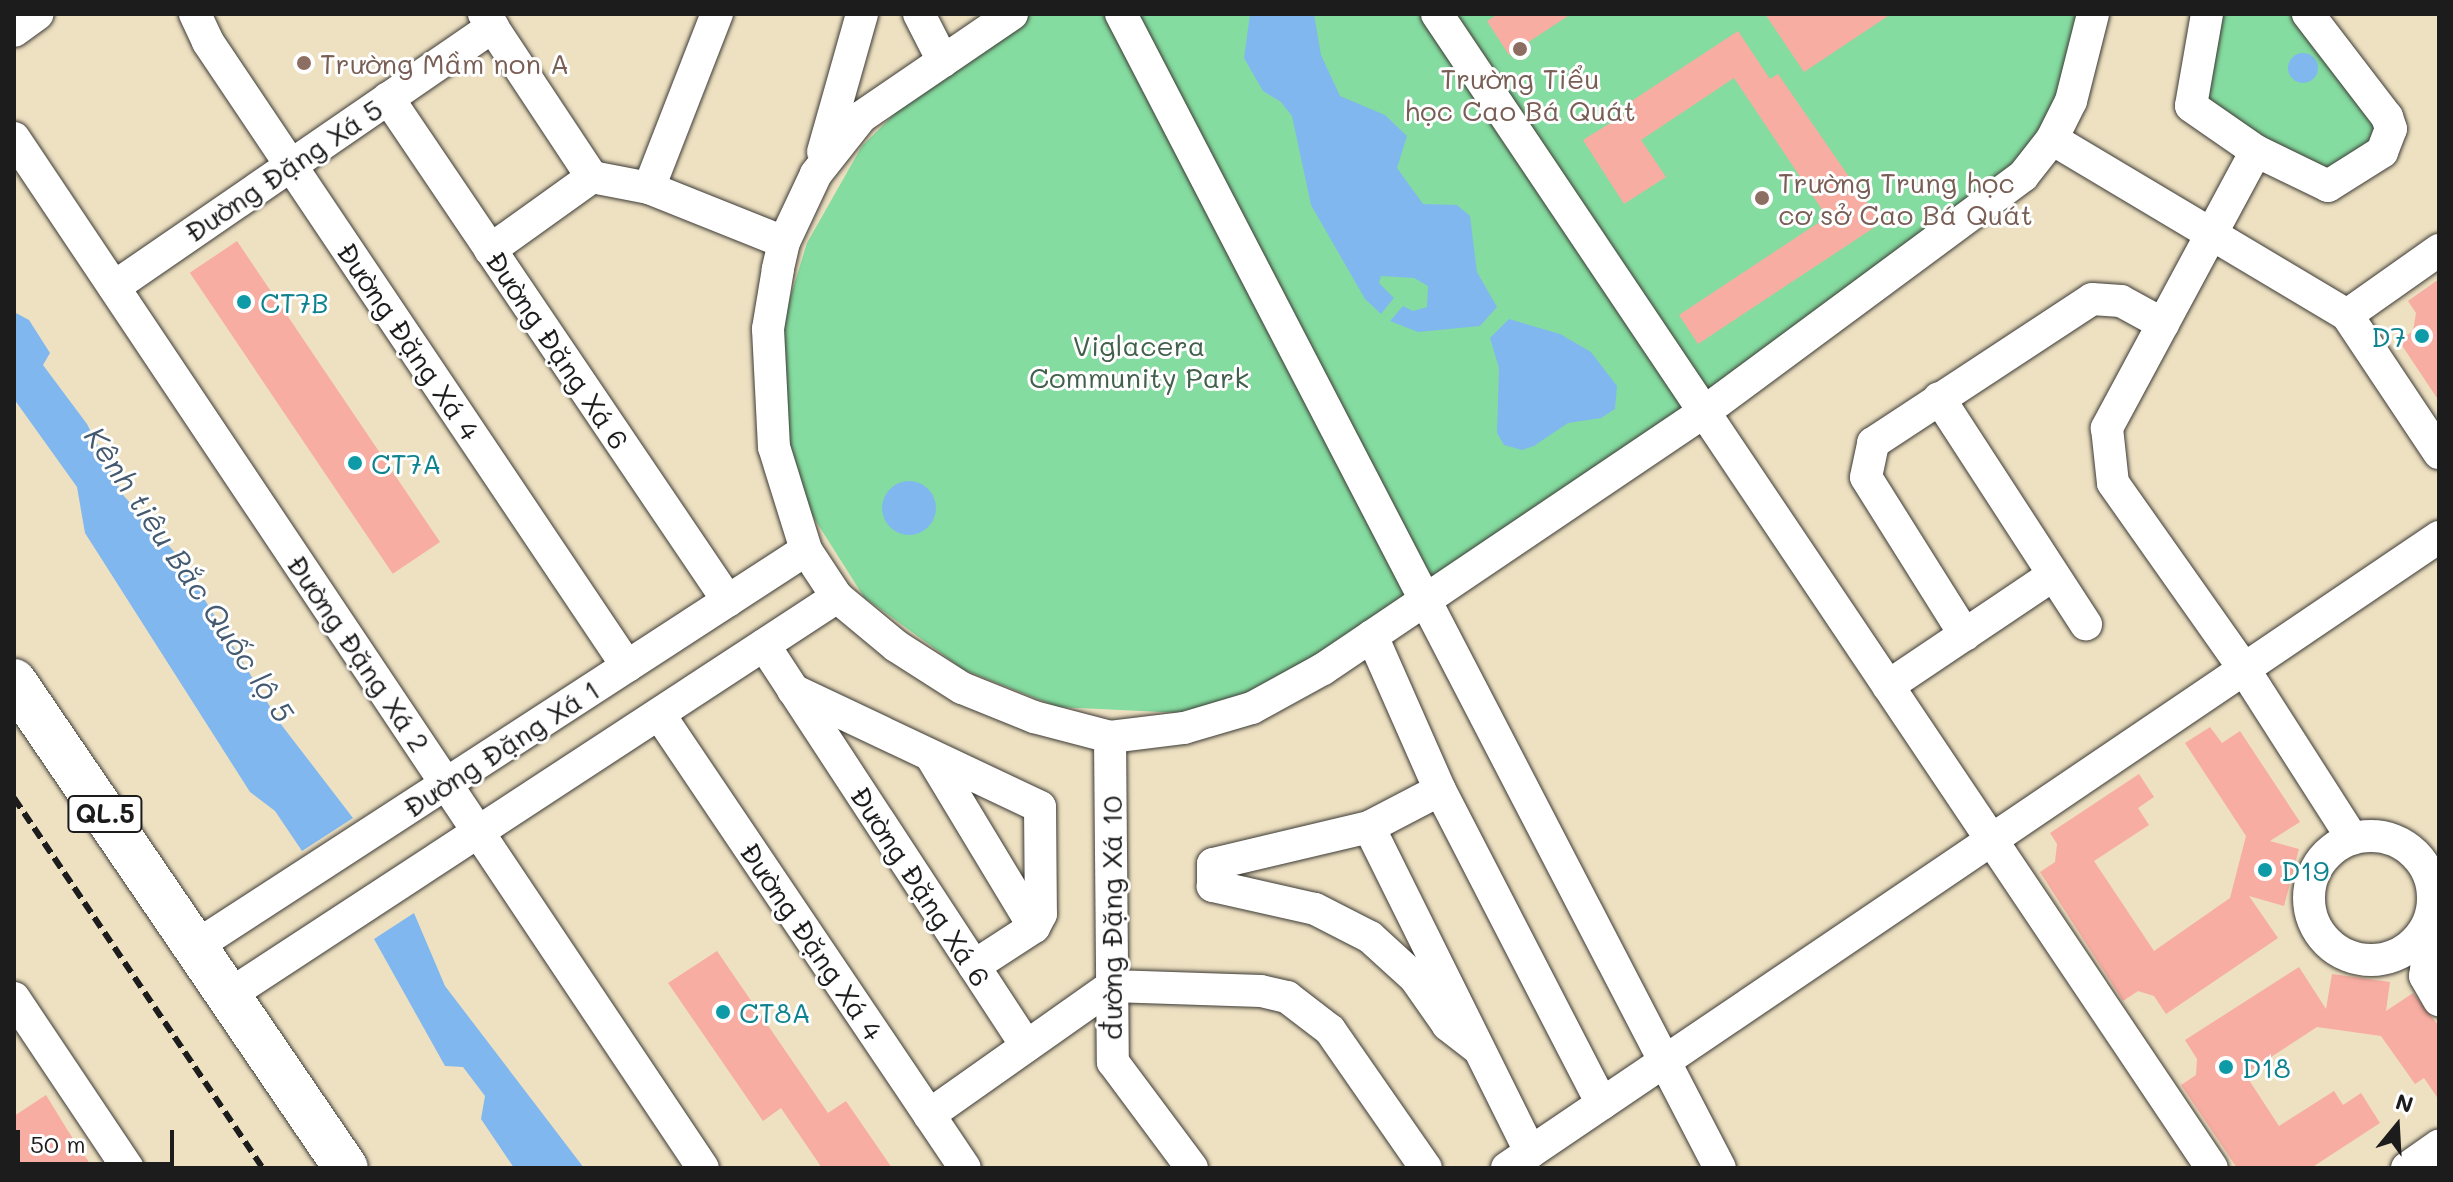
<!DOCTYPE html>
<html>
<head>
<meta charset="utf-8">
<style>
	body { margin:0 }
	#map { position:relative; width:2453px; height:1182px; overflow:hidden; background:#eee1c2; font-family:Mali,sans-serif }
	div>[style] { position:absolute }
	.green>* { inset:0; background:#85dca0 }
	.water>* { inset:0; background:#80b7ef }
	.round { border-radius:50% }
	.building>* { inset:0; background:#f7ada1; transform-origin:0 0 }
	.roads { filter:drop-shadow(0 0 2px #3c3a35) drop-shadow(0 0 2px #3c3a35) }
	.minor>* { height:32px; margin:-16px; padding:0 16px; transform-origin:16px; border-radius:16px; background:#fff }
	.minor>.ring { margin:-16px; padding:0; box-sizing:content-box; background:none; border:32px solid #fff; border-radius:50% }
	.highway>* { height:44px; margin:-22px; padding:0 22px; transform-origin:22px; border-radius:22px; background:#fff }
	.rail>* { height:6px; margin-top:-3px; transform-origin:0; background:repeating-linear-gradient(90deg,#1c1c1c 0 12px,transparent 0 18px) }
	.dots>* { width:22px; height:22px; translate:-50% -50%; box-sizing:border-box; border:4px solid #fff; border-radius:50% }
	span { translate:-50% -50%; white-space:nowrap; text-align:center; line-height:1.15; -webkit-text-stroke:6px #fff; paint-order:stroke }
	.shield-label span { padding:2px 6px; background:#fff; border:2px solid; border-radius:6px; -webkit-text-stroke-width:0 }
	.shield-label { font-size:26px; color:#1c1c1c; font-weight:700 }
	.education-label { font-size:28px; color:#785e54 }
	.left { translate:0 -50%; text-align:left }
	.street-label { font-size:28px; color:#1c1c1c }
	.culture-label { font-size:28px; color:#0d838f }
	.right { translate:-100% -50%; text-align:right }
	.park-label { font-size:28px; color:#415f4a }
	.water-label { font-size:30px; color:#445a70; font-style:italic }
	.frame { position:absolute; inset:0; border:16px solid #1c1c1c; pointer-events:none }
	.north { position:absolute; left:2357px; top:1086px; width:80px; height:80px; -webkit-text-stroke:6px #fff; paint-order:stroke; rotate:18deg; font-size:22px; font-weight:700; line-height:32px; text-align:center; color:#1c1c1c }
	.north::after { content:''; display:block; margin:auto; width:28px; height:36px; background:#1c1c1c; clip-path:polygon(50% 0,100% 100%,50% 72%,0 100%) }
	.scale { position:absolute; left:16px; top:1130px; width:158px; height:36px; box-sizing:border-box; border:4px solid #1c1c1c; border-top:0; padding-left:10px; font-size:24px; line-height:28px; white-space:nowrap; color:#1c1c1c; -webkit-text-stroke:6px #fff; paint-order:stroke }
</style>
</head>
<body>
<div id="map">
	<div class="green">
		<i style="clip-path:polygon(1030px 14px,2086px 14px,2067px 97px,2022px 176px,1284px 680px,1183px 713px,1058px 707px,964px 670px,864px 597px,812px 515px,784px 438px,778px 337px,807px 243px,862px 146px,931px 78px)"></i>
		<i style="clip-path:polygon(2212px 14px,2302px 14px,2384px 133px,2330px 179px,2202px 112px)"></i>
	</div>
	<div class="water">
		<i style="clip-path:polygon(1250px 14px,1314px 14px,1321px 55px,1340px 96px,1385px 115px,1407px 136px,1397px 168px,1423px 204px,1457px 205px,1470px 216px,1477px 272px,1497px 307px,1480px 326px,1418px 332px,1390px 321px,1403px 306px,1413px 311px,1427px 307px,1428px 286px,1414px 278px,1381px 276px,1379px 283px,1394px 298px,1381px 314px,1365px 299px,1311px 205px,1292px 116px,1281px 102px,1263px 91px,1244px 58px)"></i>
		<i class="round" style="left:2288px;top:53px;width:30px;height:30px"></i>
		<i style="clip-path:polygon(14px 312px,29px 320px,50px 353px,43px 365px,87px 424px,123px 495px,178px 556px,280px 723px,353px 818px,302px 851px,275px 811px,250px 792px,85px 533px,77px 487px,14px 399px)"></i>
		<i style="clip-path:polygon(1509px 319px,1560px 334px,1591px 352px,1617px 386px,1615px 409px,1601px 418px,1568px 423px,1534px 446px,1522px 450px,1504px 445px,1497px 433px,1499px 368px,1490px 338px)"></i>
		<i class="round" style="left:882px;top:481px;width:54px;height:54px"></i>
		<i style="clip-path:polygon(414px 913px,445px 986px,584px 1168px,514px 1168px,481px 1119px,485px 1096px,463px 1067px,445px 1066px,374px 939px)"></i>
	</div>
	<div class="building">
		<i style="clip-path:polygon(1498px 14px,1571px 14px,1509px 55px,1487px 21px)"></i>
		<i style="clip-path:polygon(1765px 14px,1891px 14px,1804px 72px)"></i>
		<i style="clip-path:polygon(1738px 31px,1770px 79px,1778px 74px,1881px 223px,1698px 344px,1679px 315px,1827px 217px,1734px 78px,1641px 140px,1666px 177px,1624px 204px,1583px 140px,1631px 110px,1627px 104px)"></i>
		<i style="left:237px;top:241px;width:363px;height:57px;rotate:56deg"></i>
		<i style="clip-path:polygon(2439px 279px,2439px 401px,2399px 341px,2413px 331px,2416px 313px,2408px 301px)"></i>
		<i style="clip-path:polygon(2210px 727px,2222px 743px,2240px 731px,2300px 822px,2270px 841px,2299px 849px,2284px 906px,2249px 896px,2278px 938px,2166px 1014px,2154px 996px,2138px 991px,2123px 1001px,2040px 872px,2055px 862px,2057px 844px,2050px 833px,2139px 774px,2154px 797px,2138px 808px,2149px 825px,2094px 861px,2154px 951px,2230px 898px,2246px 836px,2185px 743px)"></i>
		<i style="clip-path:polygon(717px 951px,828px 1113px,846px 1101px,892px 1168px,822px 1168px,781px 1108px,763px 1121px,668px 983px)"></i>
		<i style="clip-path:polygon(2299px 967px,2326px 1009px,2332px 974px,2390px 982px,2386px 1011px,2413px 993px,2439px 1026px,2439px 1100px,2424px 1078px,2415px 1084px,2381px 1036px,2317px 1027px,2245px 1074px,2279px 1126px,2334px 1091px,2343px 1105px,2361px 1093px,2380px 1123px,2311px 1168px,2237px 1168px,2181px 1085px,2196px 1075px,2197px 1059px,2185px 1040px)"></i>
		<i style="clip-path:polygon(46px 1095px,68px 1131px,93px 1168px,14px 1168px,14px 1116px)"></i>
	</div>
	<div class="roads">
		<div class="minor">
			<i style="left:195px;top:14px;width:31px;rotate:65deg"></i>
			<i style="left:208px;top:42px;width:752px;rotate:56.12deg"></i>
			<i style="left:484px;top:14px;width:196px;rotate:56.5deg"></i>
			<i style="left:592px;top:177px;width:58px;rotate:10.9deg"></i>
			<i style="left:649px;top:188px;width:145px;rotate:21.8deg"></i>
			<i style="left:919px;top:14px;width:53px;rotate:62.9deg"></i>
			<i style="left:1012px;top:14px;width:183px;rotate:145.7deg"></i>
			<i style="left:861px;top:117px;width:73px;rotate:128.3deg"></i>
			<i style="left:816px;top:174px;width:75px;rotate:115.2deg"></i>
			<i style="left:784px;top:242px;width:28px;rotate:103deg"></i>
			<i style="left:778px;top:269px;width:61px;rotate:99.5deg"></i>
			<i style="left:768px;top:329px;width:118px;rotate:87.1deg"></i>
			<i style="left:774px;top:447px;width:108px;rotate:72.7deg"></i>
			<i style="left:806px;top:550px;width:56px;rotate:56.6deg"></i>
			<i style="left:837px;top:597px;width:77px;rotate:39.7deg"></i>
			<i style="left:896px;top:646px;width:78px;rotate:32.5deg"></i>
			<i style="left:962px;top:688px;width:78px;rotate:21.9deg"></i>
			<i style="left:1034px;top:717px;width:79px;rotate:14.7deg"></i>
			<i style="left:1110px;top:737px;width:75px;rotate:-6.9deg"></i>
			<i style="left:1184px;top:728px;width:71px;rotate:-16.4deg"></i>
			<i style="left:1252px;top:708px;width:81px;rotate:-28.8deg"></i>
			<i style="left:1323px;top:669px;width:460px;rotate:-34deg"></i>
			<i style="left:1704px;top:412px;width:397px;rotate:-36.5deg"></i>
			<i style="left:2023px;top:176px;width:47px;rotate:-51.9deg"></i>
			<i style="left:2052px;top:139px;width:42px;rotate:-63.4deg"></i>
			<i style="left:2071px;top:101px;width:90px;rotate:-75.8deg"></i>
			<i style="left:1121px;top:14px;width:1300px;rotate:62.57deg"></i>
			<i style="left:1437px;top:14px;width:1390px;rotate:56.12deg"></i>
			<i style="left:2207px;top:14px;width:93px;rotate:99.9deg"></i>
			<i style="left:2191px;top:106px;width:79px;rotate:34.7deg"></i>
			<i style="left:2256px;top:151px;width:80px;rotate:25.9deg"></i>
			<i style="left:2328px;top:186px;width:64px;rotate:-32.2deg"></i>
			<i style="left:2382px;top:152px;width:25px;rotate:-69deg"></i>
			<i style="left:2391px;top:129px;width:13px;rotate:-108deg"></i>
			<i style="left:2387px;top:117px;width:130px;rotate:-127.5deg"></i>
			<i style="left:14px;top:31px;width:29px;rotate:-36deg"></i>
			<i style="left:388px;top:98px;width:607px;rotate:55.94deg"></i>
			<i style="left:14px;top:138px;width:1239px;rotate:56.22deg"></i>
			<i style="left:2052px;top:139px;width:344px;rotate:30.8deg"></i>
			<i style="left:2347px;top:315px;width:166px;rotate:56.3deg"></i>
			<i style="left:2256px;top:151px;width:315px;rotate:118.3deg"></i>
			<i style="left:2107px;top:428px;width:55px;rotate:83.8deg"></i>
			<i style="left:2113px;top:483px;width:228px;rotate:54.8deg"></i>
			<i style="left:2244px;top:669px;width:201px;rotate:57.4deg"></i>
			<i style="left:823px;top:152px;width:143px;rotate:-74.2deg"></i>
			<i style="left:649px;top:188px;width:187px;rotate:-68.7deg"></i>
			<i style="left:490px;top:250px;width:125px;rotate:-35.6deg"></i>
			<i style="left:114px;top:287px;width:460px;rotate:-34.5deg"></i>
			<i style="left:2347px;top:315px;width:113px;rotate:-35.2deg"></i>
			<i style="left:1939px;top:398px;width:270px;rotate:57deg"></i>
			<i style="left:1965px;top:635px;width:186px;rotate:-122.1deg"></i>
			<i style="left:1866px;top:477px;width:35px;rotate:-78deg"></i>
			<i style="left:1873px;top:443px;width:262px;rotate:-33.3deg"></i>
			<i style="left:2092px;top:299px;width:29px;rotate:4deg"></i>
			<i style="left:2121px;top:301px;width:48px;rotate:28.7deg"></i>
			<i style="left:1372px;top:636px;width:168px;rotate:66.2deg"></i>
			<i style="left:1440px;top:790px;width:353px;rotate:62.7deg"></i>
			<i style="left:764px;top:645px;width:479px;rotate:56.8deg"></i>
			<i style="left:1888px;top:686px;width:197px;rotate:-33.9deg"></i>
			<i style="left:793px;top:690px;width:273px;rotate:25.3deg"></i>
			<i style="left:1040px;top:807px;width:107px;rotate:89.5deg"></i>
			<i style="left:1041px;top:914px;width:15px;rotate:118deg"></i>
			<i style="left:1034px;top:927px;width:200px;rotate:-121.1deg"></i>
			<i style="left:659px;top:714px;width:547px;rotate:56.02deg"></i>
			<i style="left:1110px;top:737px;width:325px;rotate:89.5deg"></i>
			<i style="left:1113px;top:1062px;width:132px;rotate:53.3deg"></i>
			<i style="left:1369px;top:827px;width:80px;rotate:-27.5deg"></i>
			<i class="ring" style="left:2309px;top:836px;width:92px;height:92px"></i>
			<i style="left:2422px;top:936px;width:18px;rotate:71deg"></i>
			<i style="left:2428px;top:953px;width:23px;rotate:97deg"></i>
			<i style="left:2425px;top:976px;width:28px;rotate:60deg"></i>
			<i style="left:196px;top:946px;width:727px;rotate:-32.99deg"></i>
			<i style="left:974px;top:966px;width:72px;rotate:-33deg"></i>
			<i style="left:229px;top:995px;width:727px;rotate:-33.21deg"></i>
			<i style="left:14px;top:998px;width:205px;rotate:56.2deg"></i>
			<i style="left:1476px;top:1047px;width:36px;rotate:-142deg"></i>
			<i style="left:1448px;top:1025px;width:57px;rotate:-125.1deg"></i>
			<i style="left:1415px;top:978px;width:61px;rotate:-137.7deg"></i>
			<i style="left:1370px;top:937px;width:62px;rotate:-153deg"></i>
			<i style="left:1315px;top:909px;width:105px;rotate:-167.3deg"></i>
			<i style="left:1213px;top:886px;width:22px;rotate:-90deg"></i>
			<i style="left:1213px;top:864px;width:160px;rotate:-13.3deg"></i>
			<i style="left:1369px;top:827px;width:363px;rotate:63.6deg"></i>
			<i style="left:929px;top:1115px;width:224px;rotate:-35.2deg"></i>
			<i style="left:1112px;top:986px;width:149px;rotate:1.9deg"></i>
			<i style="left:1261px;top:991px;width:27px;rotate:13deg"></i>
			<i style="left:1287px;top:997px;width:54px;rotate:37.5deg"></i>
			<i style="left:1330px;top:1030px;width:168px;rotate:55.2deg"></i>
			<i style="left:1507px;top:1168px;width:1126px;rotate:-34.1deg"></i>
			<i style="left:2407px;top:1168px;width:39px;rotate:-35deg"></i>
		</div>
		<div class="highway">
			<i style="left:14px;top:681px;width:589px;rotate:55.72deg"></i>
		</div>
	</div>
	<div class="rail">
		<i style="left:14px;top:798px;width:446px;rotate:56.1deg"></i>
	</div>
	<div class="dots">
		<i style="left:1520px;top:49px;background:#8d6e63"></i>
		<i style="left:304px;top:63px;background:#8d6e63"></i>
		<i style="left:1762px;top:198px;background:#8d6e63"></i>
		<i style="left:244px;top:302px;background:#0f9aa8"></i>
		<i style="left:2422px;top:336px;background:#0f9aa8"></i>
		<i style="left:355px;top:463px;background:#0f9aa8"></i>
		<i style="left:2265px;top:870px;background:#0f9aa8"></i>
		<i style="left:723px;top:1012px;background:#0f9aa8"></i>
		<i style="left:2226px;top:1067px;background:#0f9aa8"></i>
	</div>
	<div class="shield-label">
		<span style="left:105px;top:814px">QL.5</span>
	</div>
	<div class="education-label">
		<span class="left" style="left:320px;top:63px">Trường Mầm non A</span>
		<span style="left:1520px;top:94px">Trường Tiểu<br>học Cao Bá Quát</span>
		<span class="left" style="left:1778px;top:198px">Trường Trung học<br>cơ sở Cao Bá Quát</span>
	</div>
	<div class="street-label">
		<span style="left:283px;top:170px;rotate:-34deg">Đường Đặng Xá 5</span>
		<span style="left:409px;top:341px;rotate:56deg">Đường Đặng Xá 4</span>
		<span style="left:558px;top:350px;rotate:56deg">Đường Đặng Xá 6</span>
		<span style="left:359px;top:653px;rotate:56deg">Đường Đặng Xá 2</span>
		<span style="left:501px;top:748px;rotate:-33deg">Đường Đặng Xá 1</span>
		<span style="left:921px;top:886px;rotate:57deg">Đường Đặng Xá 6</span>
		<span style="left:1111px;top:918px;rotate:-90deg">đường Đặng Xá 10</span>
		<span style="left:812px;top:941px;rotate:56deg">Đường Đặng Xá 4</span>
	</div>
	<div class="culture-label">
		<span class="left" style="left:260px;top:302px">CT7B</span>
		<span class="right" style="left:2406px;top:336px">D7</span>
		<span class="left" style="left:371px;top:463px">CT7A</span>
		<span class="left" style="left:2281px;top:870px">D19</span>
		<span class="left" style="left:739px;top:1012px">CT8A</span>
		<span class="left" style="left:2242px;top:1067px">D18</span>
	</div>
	<div class="park-label">
		<span style="left:1139px;top:361px">Viglacera<br>Community Park</span>
	</div>
	<div class="water-label">
		<span style="left:190px;top:574px;rotate:56deg">Kênh tiêu Bắc Quốc lộ 5</span>
	</div>
	<div class="frame"></div>
	<div class="north">N</div>
	<div class="scale">50 m</div>
</div>
</body>
</html>
